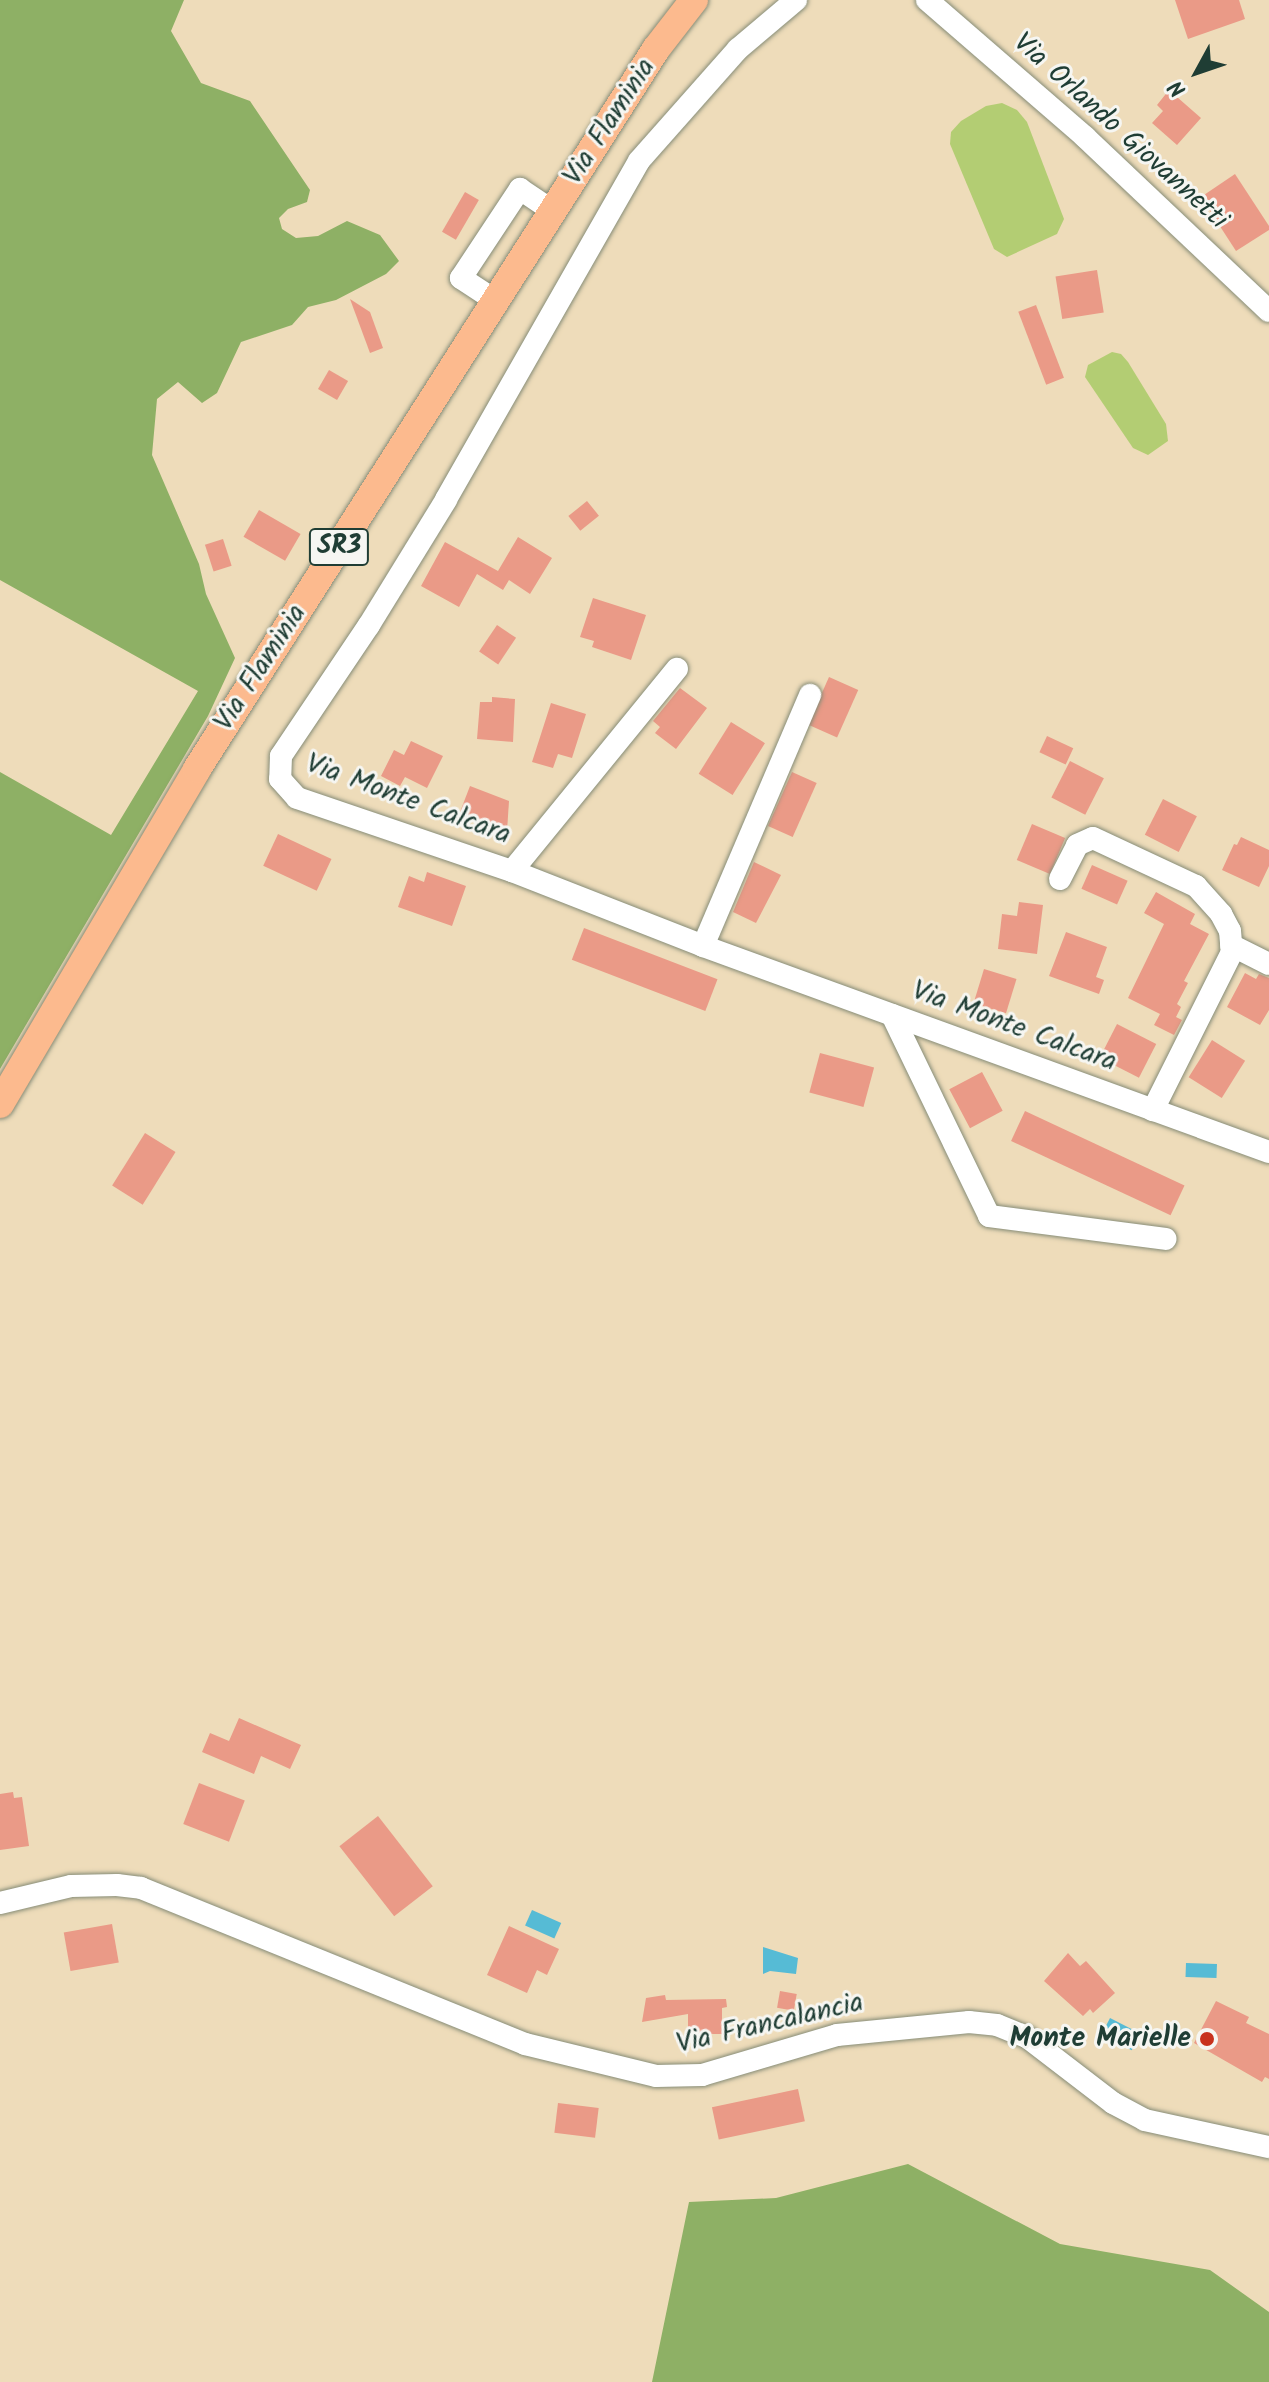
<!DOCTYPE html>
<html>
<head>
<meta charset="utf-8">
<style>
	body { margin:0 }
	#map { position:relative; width:1269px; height:2382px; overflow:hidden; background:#eedcba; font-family:Kalam,sans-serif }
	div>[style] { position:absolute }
	.green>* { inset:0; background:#b3cd73 }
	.forest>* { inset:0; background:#8eb065 }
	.water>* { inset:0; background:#56bbd5; transform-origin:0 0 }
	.building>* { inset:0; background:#ea9a87; transform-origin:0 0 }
	.roads { filter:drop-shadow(0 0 2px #868c77) drop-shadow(0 0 2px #868c77) }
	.minor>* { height:22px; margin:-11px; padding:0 11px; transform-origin:11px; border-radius:11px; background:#fff }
	.major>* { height:28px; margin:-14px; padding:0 14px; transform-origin:14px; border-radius:14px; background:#fcba8e }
	.dots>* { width:22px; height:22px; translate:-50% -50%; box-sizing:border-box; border:4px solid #f6f6f2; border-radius:50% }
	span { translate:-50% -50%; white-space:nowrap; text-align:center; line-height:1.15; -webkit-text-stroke:6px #f6f6f2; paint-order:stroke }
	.shield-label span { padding:2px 6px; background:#f6f6f2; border:2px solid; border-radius:6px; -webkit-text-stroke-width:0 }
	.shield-label { font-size:26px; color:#1f3d34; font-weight:700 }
	.street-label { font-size:28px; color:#1f3d34 }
	.poi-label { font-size:28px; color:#1f3d34; font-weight:700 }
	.right { translate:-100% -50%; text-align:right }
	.north { position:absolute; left:1157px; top:32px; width:80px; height:80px; -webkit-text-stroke:6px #f6f6f2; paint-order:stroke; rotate:230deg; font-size:22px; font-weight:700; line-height:32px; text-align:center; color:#1f3d34 }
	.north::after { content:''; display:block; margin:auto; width:28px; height:36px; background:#1f3d34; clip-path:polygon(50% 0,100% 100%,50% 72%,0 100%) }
</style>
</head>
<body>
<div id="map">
	<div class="green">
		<i style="clip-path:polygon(1002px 103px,1017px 110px,1027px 122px,1064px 219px,1057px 234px,1007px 257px,994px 249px,950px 144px,951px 132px,961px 121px,986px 106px)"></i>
		<i style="clip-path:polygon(1112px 352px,1121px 354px,1128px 362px,1166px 424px,1168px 441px,1148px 455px,1133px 448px,1085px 377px,1088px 365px)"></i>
	</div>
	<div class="forest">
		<i style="clip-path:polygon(0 0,184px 0,171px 31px,201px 83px,250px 101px,310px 190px,307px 202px,288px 209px,279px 218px,282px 229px,296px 238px,318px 236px,347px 221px,380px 235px,399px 261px,386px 274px,336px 300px,308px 307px,292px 325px,241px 342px,217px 393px,202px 403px,178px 382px,157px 399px,152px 455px,199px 564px,206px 594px,235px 658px,208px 716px,0 1069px,0 772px,111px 835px,198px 691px,0 580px)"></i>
		<i style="clip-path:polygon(908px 2164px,1060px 2244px,1210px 2270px,1269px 2312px,1269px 2382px,652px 2382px,689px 2202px,776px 2198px)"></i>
	</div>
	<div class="water">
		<i style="left:532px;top:1910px;width:32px;height:17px;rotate:24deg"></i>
		<i style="clip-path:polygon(763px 1947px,798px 1958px,796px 1974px,770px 1971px,763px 1974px)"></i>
		<i style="left:1186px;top:1963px;width:31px;height:14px;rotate:2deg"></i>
		<i style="left:1110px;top:2018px;width:34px;height:19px;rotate:27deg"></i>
	</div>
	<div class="building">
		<i style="clip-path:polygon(1175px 0,1239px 0,1245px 19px,1188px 39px)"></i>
		<i style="clip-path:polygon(1169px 90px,1201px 118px,1177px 145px,1152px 123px,1163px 111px,1157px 105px)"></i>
		<i style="clip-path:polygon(1235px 174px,1269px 226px,1269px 230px,1236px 251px,1201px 197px)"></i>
		<i style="left:465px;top:192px;width:16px;height:46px;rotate:30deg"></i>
		<i style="left:1097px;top:270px;width:43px;height:42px;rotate:81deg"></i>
		<i style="clip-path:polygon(350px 299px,370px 312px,383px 348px,370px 353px)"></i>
		<i style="left:1036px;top:305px;width:78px;height:19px;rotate:69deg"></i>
		<i style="left:329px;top:370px;width:22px;height:22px;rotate:30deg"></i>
		<i style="left:587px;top:501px;width:19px;height:24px;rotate:51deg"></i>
		<i style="left:259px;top:510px;width:48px;height:31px;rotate:30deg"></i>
		<i style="clip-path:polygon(518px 537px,552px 558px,530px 594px,509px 580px,503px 590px,477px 574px,459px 607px,421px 586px,445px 542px,498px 571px)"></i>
		<i style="left:223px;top:539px;width:28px;height:19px;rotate:72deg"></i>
		<i style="clip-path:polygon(593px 598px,646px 615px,631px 660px,592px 647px,594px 641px,580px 637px)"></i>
		<i style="left:497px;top:625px;width:23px;height:32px;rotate:34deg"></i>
		<i style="left:829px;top:677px;width:32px;height:52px;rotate:24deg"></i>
		<i style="clip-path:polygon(680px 688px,707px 708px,676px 749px,655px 733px,660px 727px,653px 721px)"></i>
		<i style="clip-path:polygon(492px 697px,515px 699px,513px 742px,477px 739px,480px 702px,492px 702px)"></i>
		<i style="clip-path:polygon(551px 703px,586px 714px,572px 758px,558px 754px,553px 768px,532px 762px)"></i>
		<i style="left:731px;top:722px;width:40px;height:61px;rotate:32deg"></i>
		<i style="left:1047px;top:736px;width:29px;height:18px;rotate:25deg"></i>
		<i style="clip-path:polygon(411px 741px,443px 756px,427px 788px,405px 777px,400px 786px,381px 776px,394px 750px,404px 755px)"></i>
		<i style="left:1070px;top:761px;width:38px;height:41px;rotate:27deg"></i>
		<i style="left:792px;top:772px;width:27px;height:59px;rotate:24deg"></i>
		<i style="clip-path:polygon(470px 786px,509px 801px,507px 831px,460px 812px)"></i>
		<i style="left:1163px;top:799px;width:38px;height:40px;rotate:27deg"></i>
		<i style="left:1032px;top:824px;width:36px;height:39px;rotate:23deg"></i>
		<i style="left:278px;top:834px;width:59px;height:35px;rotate:25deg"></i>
		<i style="clip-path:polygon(1241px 837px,1269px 850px,1269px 866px,1259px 887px,1222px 870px,1234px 844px,1237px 845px)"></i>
		<i style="clip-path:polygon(754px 862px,781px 875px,756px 923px,733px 912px)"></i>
		<i style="left:1092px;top:865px;width:39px;height:26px;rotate:24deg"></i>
		<i style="clip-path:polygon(427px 872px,466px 886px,452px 926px,398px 907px,409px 876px,424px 882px)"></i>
		<i style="clip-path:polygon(1156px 892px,1195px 914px,1190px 924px,1209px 934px,1184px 981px,1188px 983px,1177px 1004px,1181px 1007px,1176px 1017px,1182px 1020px,1174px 1035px,1154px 1025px,1160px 1014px,1128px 998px,1164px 924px,1144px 913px)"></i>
		<i style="clip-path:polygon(1019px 902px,1043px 905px,1037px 954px,998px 949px,1002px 914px,1017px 916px)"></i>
		<i style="left:584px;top:928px;width:143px;height:34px;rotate:21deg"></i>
		<i style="clip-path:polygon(1066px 932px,1107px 947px,1096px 977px,1104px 980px,1099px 994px,1049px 976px)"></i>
		<i style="left:984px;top:969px;width:34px;height:36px;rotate:17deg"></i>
		<i style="clip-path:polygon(1245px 973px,1256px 979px,1259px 974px,1269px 978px,1269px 1010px,1260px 1025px,1227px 1007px)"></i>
		<i style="left:1117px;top:1024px;width:44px;height:38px;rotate:27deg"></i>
		<i style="left:1212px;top:1040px;width:39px;height:44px;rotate:32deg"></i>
		<i style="left:820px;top:1053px;width:56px;height:41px;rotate:15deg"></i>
		<i style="left:982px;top:1072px;width:44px;height:37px;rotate:62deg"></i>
		<i style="left:1025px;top:1111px;width:176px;height:33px;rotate:25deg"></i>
		<i style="left:145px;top:1133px;width:36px;height:62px;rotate:32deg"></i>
		<i style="clip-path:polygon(239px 1718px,301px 1745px,290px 1769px,261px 1756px,254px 1774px,202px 1752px,210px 1733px,229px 1741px)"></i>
		<i style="left:199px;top:1783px;width:49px;height:44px;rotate:21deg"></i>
		<i style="clip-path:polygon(13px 1792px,14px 1798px,22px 1797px,29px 1846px,0 1850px,0 1794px)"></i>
		<i style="left:378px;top:1816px;width:89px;height:49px;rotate:52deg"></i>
		<i style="left:112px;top:1924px;width:39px;height:49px;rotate:80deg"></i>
		<i style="clip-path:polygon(509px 1926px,559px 1949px,547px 1975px,537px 1970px,527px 1993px,487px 1975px)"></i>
		<i style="clip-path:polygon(1068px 1953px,1080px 1966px,1086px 1961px,1115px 1993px,1093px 2013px,1090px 2009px,1083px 2016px,1044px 1981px)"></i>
		<i style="left:780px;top:1991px;width:17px;height:17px;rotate:10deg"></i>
		<i style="clip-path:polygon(665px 1995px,666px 2000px,726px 1999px,727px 2007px,722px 2008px,722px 2034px,688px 2034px,688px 2014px,642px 2022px,646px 1998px)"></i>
		<i style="clip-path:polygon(1216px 2001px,1249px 2017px,1246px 2023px,1269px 2034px,1269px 2079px,1265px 2077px,1262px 2082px,1194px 2043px)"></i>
		<i style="left:798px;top:2089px;width:33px;height:88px;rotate:78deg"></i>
		<i style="left:558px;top:2103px;width:41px;height:30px;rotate:7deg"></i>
	</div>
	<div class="roads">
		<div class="minor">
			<i style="left:796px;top:0;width:76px;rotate:139.8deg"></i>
			<i style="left:738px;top:49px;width:149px;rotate:131.5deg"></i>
			<i style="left:639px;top:161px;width:390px;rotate:119.7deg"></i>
			<i style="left:446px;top:500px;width:147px;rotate:121.6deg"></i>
			<i style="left:369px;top:625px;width:158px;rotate:123.9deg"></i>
			<i style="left:281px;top:756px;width:23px;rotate:92deg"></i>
			<i style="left:280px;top:779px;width:25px;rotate:48deg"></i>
			<i style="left:297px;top:798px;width:227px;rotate:18.8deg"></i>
			<i style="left:512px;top:871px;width:205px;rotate:21.4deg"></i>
			<i style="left:703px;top:946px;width:602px;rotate:20deg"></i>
			<i style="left:927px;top:0;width:209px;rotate:40.9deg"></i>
			<i style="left:1085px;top:137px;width:253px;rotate:43.4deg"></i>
			<i style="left:496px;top:301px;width:42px;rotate:-146.7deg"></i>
			<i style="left:461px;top:278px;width:107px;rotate:-56.5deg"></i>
			<i style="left:520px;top:189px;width:40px;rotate:34deg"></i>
			<i style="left:512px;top:871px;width:261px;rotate:-50.8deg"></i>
			<i style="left:1060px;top:879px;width:38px;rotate:-63deg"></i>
			<i style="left:1077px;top:845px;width:17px;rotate:-24deg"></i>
			<i style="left:1093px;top:838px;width:114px;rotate:25deg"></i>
			<i style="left:1196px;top:886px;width:38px;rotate:48deg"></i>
			<i style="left:1221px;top:914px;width:19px;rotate:62deg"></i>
			<i style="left:1230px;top:931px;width:21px;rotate:85deg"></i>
			<i style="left:1232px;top:952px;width:177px;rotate:116.6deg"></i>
			<i style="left:1231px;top:945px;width:42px;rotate:26.6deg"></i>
			<i style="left:703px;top:946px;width:273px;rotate:-66.9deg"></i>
			<i style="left:892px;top:1015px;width:223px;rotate:64.2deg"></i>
			<i style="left:989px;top:1216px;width:178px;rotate:7.4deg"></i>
			<i style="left:0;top:1903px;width:73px;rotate:-13.5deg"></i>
			<i style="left:71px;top:1886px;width:46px;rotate:-1.2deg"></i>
			<i style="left:117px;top:1885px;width:24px;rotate:7deg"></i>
			<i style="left:141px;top:1888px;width:414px;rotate:22.1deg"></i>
			<i style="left:525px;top:2044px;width:135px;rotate:13.7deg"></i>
			<i style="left:656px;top:2076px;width:46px;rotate:-1.2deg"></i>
			<i style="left:702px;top:2075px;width:141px;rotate:-16.5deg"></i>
			<i style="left:837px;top:2035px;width:133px;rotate:-5.6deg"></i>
			<i style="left:969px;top:2022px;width:28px;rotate:6deg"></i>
			<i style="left:997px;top:2025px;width:32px;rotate:22deg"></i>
			<i style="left:1027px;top:2037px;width:108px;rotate:37.5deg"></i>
			<i style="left:1113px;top:2103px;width:36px;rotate:28deg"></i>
			<i style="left:1145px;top:2120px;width:127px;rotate:12.3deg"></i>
		</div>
		<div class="major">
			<i style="left:0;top:1104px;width:389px;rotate:-59.5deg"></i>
			<i style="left:197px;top:769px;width:854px;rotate:-57.48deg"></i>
			<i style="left:656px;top:49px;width:62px;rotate:-52.2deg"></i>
		</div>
	</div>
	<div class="dots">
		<i style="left:1207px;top:2039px;background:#c8321e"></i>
	</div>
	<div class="shield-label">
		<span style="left:339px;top:547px">SR3</span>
	</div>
	<div class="street-label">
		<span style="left:610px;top:122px;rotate:-57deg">Via Flaminia</span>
		<span style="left:1120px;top:132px;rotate:42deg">Via Orlando Giovannetti</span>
		<span style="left:261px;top:668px;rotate:-57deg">Via Flaminia</span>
		<span style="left:408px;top:800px;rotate:20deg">Via Monte Calcara</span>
		<span style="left:1014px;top:1027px;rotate:20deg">Via Monte Calcara</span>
		<span style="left:770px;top:2024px;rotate:-13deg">Via Francalancia</span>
	</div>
	<div class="poi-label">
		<span class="right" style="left:1191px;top:2039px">Monte Marielle</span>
	</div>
	<div class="north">N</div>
</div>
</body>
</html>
